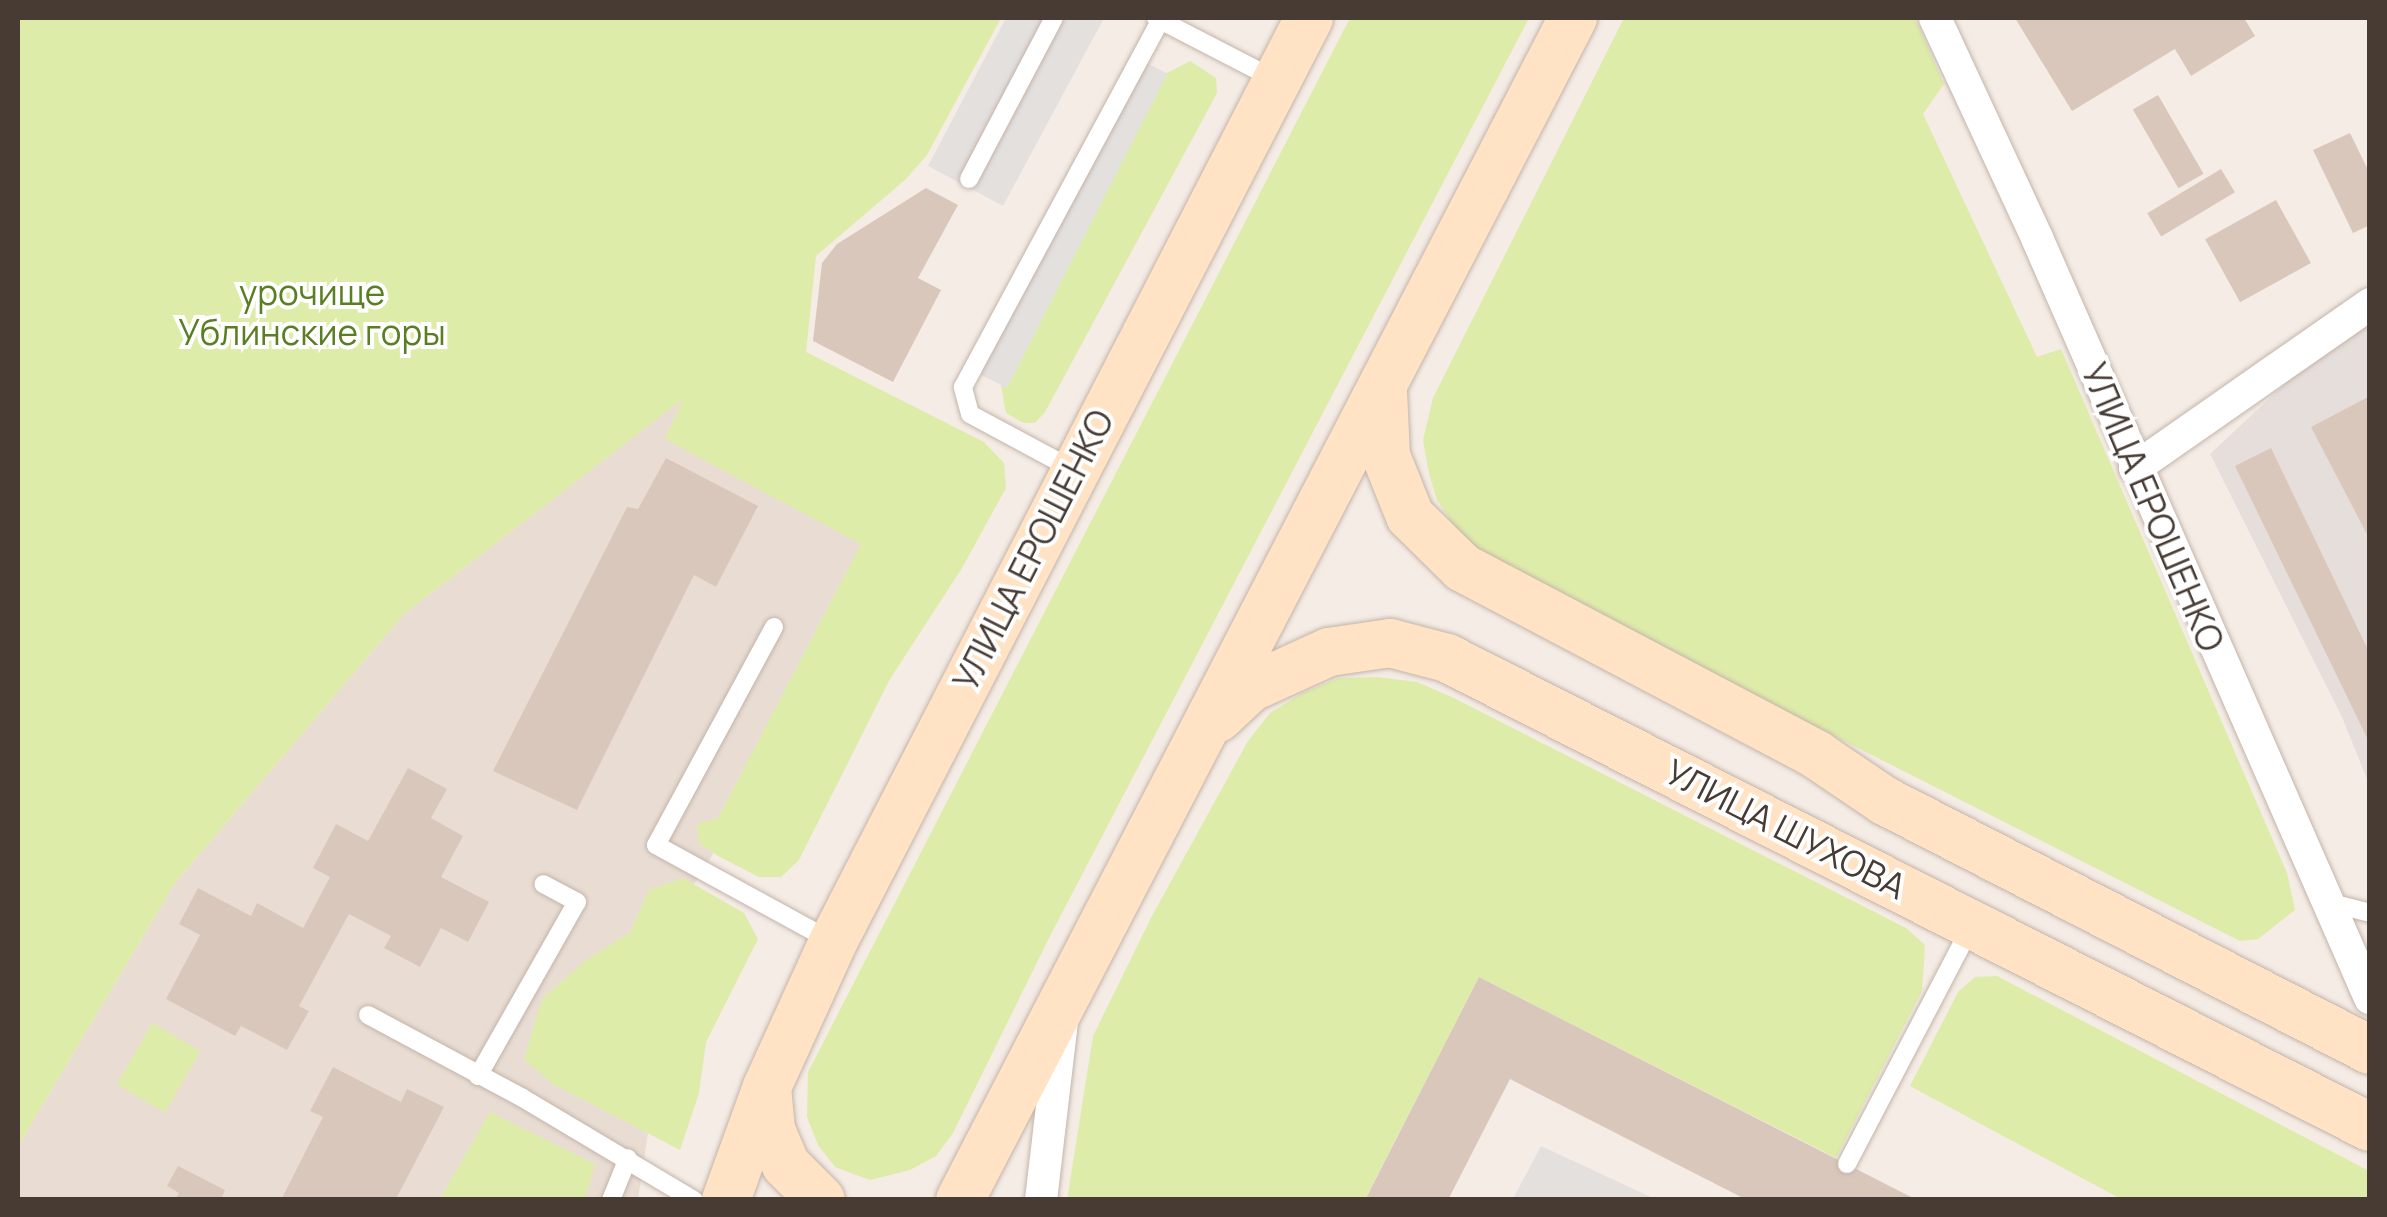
<!DOCTYPE html>
<html>
<head>
<meta charset="utf-8">
<style>
	body { margin:0 }
	#map { position:relative; width:2387px; height:1217px; overflow:hidden; background:#f4ece5; font-family:Manrope,sans-serif }
	div>[style] { position:absolute }
	.residential>* { inset:0; background:#e9ddd3 }
	.industrial>* { inset:0; background:#e6deda }
	.green>* { inset:0; background:#deecaa; transform-origin:0 0 }
	.parking>* { inset:0; background:#e4e0de; transform-origin:0 0 }
	.building>* { inset:0; background:#dac7bc; transform-origin:0 0 }
	.roads { filter:drop-shadow(0 0 2px #c3b4aa) drop-shadow(0 0 2px #c3b4aa) }
	.lane>* { height:18px; margin:-9px; padding:0 9px; transform-origin:9px; border-radius:9px; background:#fff }
	.street>* { height:32px; margin:-16px; padding:0 16px; transform-origin:16px; border-radius:16px; background:#fff }
	.secondary>* { height:48px; margin:-24px; padding:0 24px; transform-origin:24px; border-radius:24px; background:#ffe3c4 }
	span { translate:-50% -50%; white-space:nowrap; text-align:center; line-height:1.15; -webkit-text-stroke:8px #fff; paint-order:stroke }
	.park-label { font-size:35px; color:#5a7e22 }
	.street-label { font-size:35px; color:#473b34 }
	.frame { position:absolute; inset:0; border:20px solid #473b34; pointer-events:none }
</style>
</head>
<body>
<div id="map">
	<div class="residential">
		<i style="clip-path:polygon(685px 397px,889px 527px,870px 603px,683px 902px,638px 1199px,18px 1200px,18px 1146px,175px 883px,404px 614px)"></i>
	</div>
	<div class="industrial">
		<i style="clip-path:polygon(2369px 316px,2369px 784px,2342px 717px,2210px 454px,2322px 349px)"></i>
	</div>
	<div class="green">
		<i style="clip-path:polygon(18px 18px,1001px 18px,927px 155px,906px 179px,816px 256px,806px 352px,984px 442px,1004px 463px,1006px 488px,962px 568px,890px 679px,799px 860px,781px 877px,759px 877px,720px 857px,699px 843px,697px 824px,718px 818px,861px 544px,665px 439px,683px 399px,404px 614px,175px 883px,18px 1146px)"></i>
		<i style="clip-path:polygon(1350px 18px,1529px 18px,1049px 938px,953px 1133px,936px 1156px,910px 1170px,870px 1180px,835px 1167px,818px 1145px,807px 1117px,808px 1072px)"></i>
		<i style="clip-path:polygon(1624px 18px,1915px 18px,1944px 84px,1923px 114px,2037px 357px,2061px 349px,2287px 873px,2295px 910px,2258px 939px,2240px 941px,1555px 595px,1480px 552px,1455px 527px,1437px 500px,1429px 474px,1423px 440px,1433px 398px)"></i>
		<i style="clip-path:polygon(1190px 61px,1216px 78px,1217px 93px,1045px 412px,1035px 423px,1023px 423px,1006px 413px,1001px 386px,1167px 73px)"></i>
		<i style="clip-path:polygon(1378px 677px,1417px 682px,1452px 697px,1906px 928px,1925px 945px,1922px 991px,1836px 1158px,1479px 977px,1365px 1199px,1067px 1200px,1093px 1036px,1152px 916px,1248px 741px,1270px 713px,1302px 693px,1339px 678px)"></i>
		<i style="clip-path:polygon(683px 878px,744px 913px,758px 939px,706px 1042px,699px 1093px,680px 1150px,553px 1084px,524px 1059px,542px 999px,585px 961px,630px 932px,649px 890px)"></i>
		<i style="clip-path:polygon(1997px 976px,2369px 1171px,2369px 1199px,2121px 1199px,1910px 1086px,1958px 992px,1975px 977px)"></i>
		<i style="left:152px;top:1023px;width:56px;height:71px;rotate:30deg"></i>
		<i style="clip-path:polygon(490px 1112px,595px 1164px,585px 1199px,440px 1199px)"></i>
	</div>
	<div class="parking">
		<i style="clip-path:polygon(1006px 18px,1104px 18px,1003px 206px,928px 166px)"></i>
		<i style="left:1137px;top:58px;width:34px;height:353px;rotate:27deg"></i>
		<i style="clip-path:polygon(1541px 1146px,1655px 1199px,1513px 1199px)"></i>
	</div>
	<div class="building">
		<i style="clip-path:polygon(2015px 18px,2244px 18px,2255px 36px,2191px 76px,2175px 49px,2072px 111px)"></i>
		<i style="left:2158px;top:95px;width:91px;height:29px;rotate:60deg"></i>
		<i style="clip-path:polygon(2350px 133px,2370px 174px,2370px 225px,2353px 233px,2313px 150px)"></i>
		<i style="left:2221px;top:169px;width:27px;height:86px;rotate:59deg"></i>
		<i style="clip-path:polygon(926px 188px,958px 205px,918px 278px,941px 290px,893px 382px,813px 341px,822px 263px,837px 244px)"></i>
		<i style="left:2276px;top:200px;width:72px;height:81px;rotate:61deg"></i>
		<i style="clip-path:polygon(2370px 396px,2370px 540px,2311px 427px)"></i>
		<i style="clip-path:polygon(2271px 448px,2370px 654px,2370px 744px,2235px 466px)"></i>
		<i style="clip-path:polygon(666px 458px,758px 506px,716px 587px,694px 575px,577px 810px,493px 771px,627px 507px,638px 509px)"></i>
		<i style="clip-path:polygon(408px 768px,447px 789px,431px 818px,463px 836px,441px 877px,489px 902px,468px 942px,441px 928px,420px 967px,384px 948px,391px 936px,349px 914px,299px 1006px,309px 1011px,287px 1050px,241px 1026px,235px 1036px,166px 999px,200px 935px,179px 924px,198px 888px,251px 916px,257px 903px,303px 928px,330px 877px,313px 868px,336px 824px,368px 841px)"></i>
		<i style="clip-path:polygon(1479px 977px,1917px 1200px,1747px 1200px,1510px 1079px,1448px 1200px,1365px 1200px)"></i>
		<i style="clip-path:polygon(333px 1067px,401px 1102px,407px 1089px,444px 1107px,397px 1197px,402px 1200px,281px 1200px,323px 1117px,310px 1111px)"></i>
		<i style="clip-path:polygon(178px 1166px,225px 1190px,221px 1200px,175px 1200px,179px 1193px,167px 1186px)"></i>
	</div>
	<div class="roads">
		<div class="lane">
			<i style="left:1156px;top:18px;width:135px;rotate:27.3deg"></i>
			<i style="left:969px;top:179px;width:182px;rotate:-62.2deg"></i>
			<i style="left:1074px;top:470px;width:118px;rotate:-151.7deg"></i>
			<i style="left:970px;top:414px;width:28px;rotate:-105deg"></i>
			<i style="left:963px;top:387px;width:417px;rotate:-61.7deg"></i>
			<i style="left:774px;top:627px;width:248px;rotate:118.4deg"></i>
			<i style="left:656px;top:845px;width:202px;rotate:28.7deg"></i>
			<i style="left:2327px;top:902px;width:44px;rotate:14.3deg"></i>
			<i style="left:368px;top:1015px;width:174px;rotate:28.2deg"></i>
			<i style="left:521px;top:1097px;width:201px;rotate:30.8deg"></i>
			<i style="left:478px;top:1076px;width:200px;rotate:-60.4deg"></i>
			<i style="left:577px;top:902px;width:38px;rotate:-152deg"></i>
			<i style="left:1847px;top:1164px;width:270px;rotate:-62.4deg"></i>
			<i style="left:611px;top:1200px;width:45px;rotate:-68deg"></i>
		</div>
		<div class="street">
			<i style="left:1935px;top:18px;width:242px;rotate:65.1deg"></i>
			<i style="left:2037px;top:238px;width:830px;rotate:66.34deg"></i>
			<i style="left:2135px;top:468px;width:287px;rotate:-34.9deg"></i>
			<i style="left:1041px;top:1200px;width:181px;rotate:-83.3deg"></i>
		</div>
		<div class="secondary">
			<i style="left:1383px;top:392px;width:64px;rotate:87.3deg"></i>
			<i style="left:1386px;top:456px;width:65px;rotate:68.2deg"></i>
			<i style="left:1410px;top:516px;width:74px;rotate:44.5deg"></i>
			<i style="left:1463px;top:568px;width:400px;rotate:27.8deg"></i>
			<i style="left:1817px;top:755px;width:82px;rotate:34.1deg"></i>
			<i style="left:1885px;top:801px;width:545px;rotate:27.18deg"></i>
			<i style="left:1218px;top:718px;width:44px;rotate:-43.2deg"></i>
			<i style="left:1250px;top:688px;width:87px;rotate:-24.5deg"></i>
			<i style="left:1329px;top:652px;width:62px;rotate:-8.4deg"></i>
			<i style="left:1390px;top:643px;width:59px;rotate:14.7deg"></i>
			<i style="left:1447px;top:658px;width:1035px;rotate:26.94deg"></i>
			<i style="left:767px;top:1087px;width:43px;rotate:84.7deg"></i>
			<i style="left:771px;top:1130px;width:38px;rotate:67deg"></i>
			<i style="left:786px;top:1165px;width:49px;rotate:45deg"></i>
			<i style="left:726px;top:1200px;width:120px;rotate:-70.1deg"></i>
			<i style="left:767px;top:1087px;width:159px;rotate:-65.5deg"></i>
			<i style="left:833px;top:942px;width:1039px;rotate:-62.74deg"></i>
			<i style="left:960px;top:1200px;width:1332px;rotate:-62.59deg"></i>
		</div>
	</div>
	<div class="park-label">
		<span style="left:312px;top:312px">урочище<br>Ублинские горы</span>
	</div>
	<div class="street-label">
		<span style="left:2153px;top:507px;rotate:67deg">УЛИЦА ЕРОШЕНКО</span>
		<span style="left:1033px;top:550px;rotate:-63deg">УЛИЦА ЕРОШЕНКО</span>
		<span style="left:1786px;top:829px;rotate:27deg">УЛИЦА ШУХОВА</span>
	</div>
	<div class="frame"></div>
</div>
</body>
</html>
